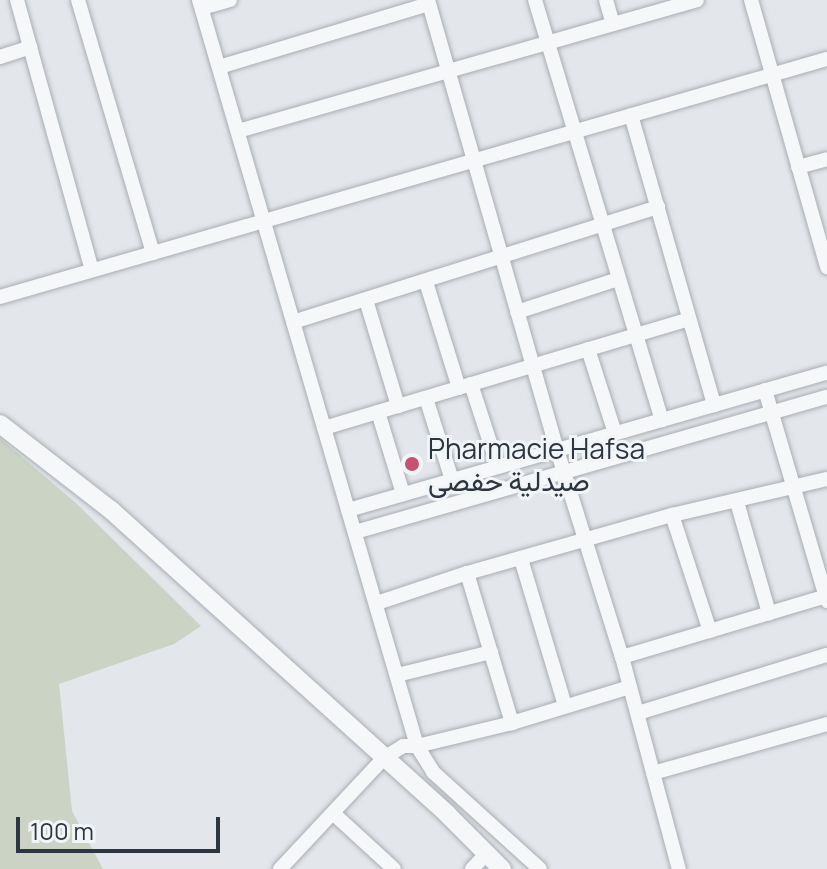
<!DOCTYPE html>
<html>
<head>
<meta charset="utf-8">
<style>
	body { margin:0 }
	#map { position:relative; width:827px; height:869px; overflow:hidden; background:#e3e6ea; font-family:Manrope,Vazirmatn,sans-serif }
	div>[style] { position:absolute }
	.green>* { inset:0; background:#cad3c4 }
	.roads { filter:drop-shadow(0 0 2px #a8aeb4) drop-shadow(0 0 2px #a8aeb4) }
	.minor>* { height:14px; margin:-7px; padding:0 7px; transform-origin:7px; border-radius:7px; background:#f5f7f8 }
	.tertiary>* { height:18px; margin:-9px; padding:0 9px; transform-origin:9px; border-radius:9px; background:#f5f7f8 }
	.dots>* { width:22px; height:22px; translate:-50% -50%; box-sizing:border-box; border:4px solid #f2f5f7; border-radius:50% }
	span { translate:-50% -50%; white-space:nowrap; text-align:center; line-height:1.15; -webkit-text-stroke:6px #f2f5f7; paint-order:stroke }
	.poi-label { font-size:28px; color:#2c3641 }
	.left { translate:0 -50%; text-align:left }
	.scale { position:absolute; left:16px; top:817px; width:204px; height:36px; box-sizing:border-box; border:4px solid #2c3641; border-top:0; padding-left:10px; font-size:24px; line-height:28px; white-space:nowrap; color:#2c3641; -webkit-text-stroke:6px #f2f5f7; paint-order:stroke }
</style>
</head>
<body>
<div id="map">
	<div class="green">
		<i style="clip-path:polygon(0 438px,77px 504px,201px 626px,174px 644px,59px 684px,72px 811px,103px 869px,0 869px)"></i>
	</div>
	<div class="roads">
		<div class="minor">
			<i style="left:17px;top:0;width:280px;rotate:74.5deg"></i>
			<i style="left:78px;top:0;width:264px;rotate:73.5deg"></i>
			<i style="left:199px;top:0;width:777px;rotate:73.71deg"></i>
			<i style="left:417px;top:746px;width:31px;rotate:58deg"></i>
			<i style="left:433px;top:772px;width:144px;rotate:42.2deg"></i>
			<i style="left:428px;top:0;width:468px;rotate:74deg"></i>
			<i style="left:557px;top:450px;width:217px;rotate:72.6deg"></i>
			<i style="left:622px;top:657px;width:220px;rotate:75deg"></i>
			<i style="left:535px;top:0;width:439px;rotate:73.2deg"></i>
			<i style="left:606px;top:0;width:25px;rotate:74deg"></i>
			<i style="left:751px;top:0;width:278px;rotate:74.1deg"></i>
			<i style="left:202px;top:8px;width:29px;rotate:-16deg"></i>
			<i style="left:0;top:57px;width:32px;rotate:-18deg"></i>
			<i style="left:219px;top:67px;width:219px;rotate:-16.7deg"></i>
			<i style="left:631px;top:115px;width:302px;rotate:74deg"></i>
			<i style="left:238px;top:131px;width:477px;rotate:-15.9deg"></i>
			<i style="left:798px;top:167px;width:30px;rotate:-15deg"></i>
			<i style="left:426px;top:282px;width:111px;rotate:72.7deg"></i>
			<i style="left:0;top:297px;width:861px;rotate:-16.06deg"></i>
			<i style="left:366px;top:300px;width:111px;rotate:73.2deg"></i>
			<i style="left:517px;top:312px;width:106px;rotate:-18.1deg"></i>
			<i style="left:293px;top:322px;width:383px;rotate:-17.5deg"></i>
			<i style="left:588px;top:349px;width:88px;rotate:72.2deg"></i>
			<i style="left:471px;top:384px;width:87px;rotate:72deg"></i>
			<i style="left:765px;top:390px;width:220px;rotate:73.6deg"></i>
			<i style="left:426px;top:398px;width:86px;rotate:72.4deg"></i>
			<i style="left:378px;top:412px;width:86px;rotate:73deg"></i>
			<i style="left:324px;top:428px;width:381px;rotate:-16.6deg"></i>
			<i style="left:737px;top:502px;width:116px;rotate:73.9deg"></i>
			<i style="left:348px;top:510px;width:498px;rotate:-16deg"></i>
			<i style="left:672px;top:515px;width:122px;rotate:71.9deg"></i>
			<i style="left:355px;top:532px;width:491px;rotate:-16deg"></i>
			<i style="left:521px;top:559px;width:153px;rotate:73.3deg"></i>
			<i style="left:467px;top:573px;width:157px;rotate:73.3deg"></i>
			<i style="left:377px;top:603px;width:95px;rotate:-18.4deg"></i>
			<i style="left:467px;top:573px;width:213px;rotate:-15.8deg"></i>
			<i style="left:672px;top:515px;width:159px;rotate:-13.1deg"></i>
			<i style="left:622px;top:657px;width:214px;rotate:-16.6deg"></i>
			<i style="left:397px;top:675px;width:97px;rotate:-13.7deg"></i>
			<i style="left:638px;top:713px;width:198px;rotate:-17.1deg"></i>
			<i style="left:653px;top:773px;width:181px;rotate:-15.7deg"></i>
			<i style="left:334px;top:814px;width:81px;rotate:42.5deg"></i>
			<i style="left:280px;top:869px;width:152px;rotate:-46.9deg"></i>
			<i style="left:384px;top:758px;width:22px;rotate:-32deg"></i>
			<i style="left:403px;top:746px;width:14px"></i>
			<i style="left:417px;top:746px;width:98px;rotate:-13.6deg"></i>
			<i style="left:512px;top:723px;width:123px;rotate:-17deg"></i>
			<i style="left:472px;top:869px;width:22px;rotate:-47deg"></i>
		</div>
		<div class="tertiary">
			<i style="left:0;top:424px;width:140px;rotate:37.8deg"></i>
			<i style="left:111px;top:510px;width:453px;rotate:42.1deg"></i>
			<i style="left:447px;top:814px;width:78px;rotate:45deg"></i>
		</div>
	</div>
	<div class="dots">
		<i style="left:412px;top:464px;background:#c55273"></i>
	</div>
	<div class="poi-label">
		<span class="left" style="left:428px;top:464px">Pharmacie Hafsa<br>صيدلية حفصى</span>
	</div>
	<div class="scale">100 m</div>
</div>
</body>
</html>
